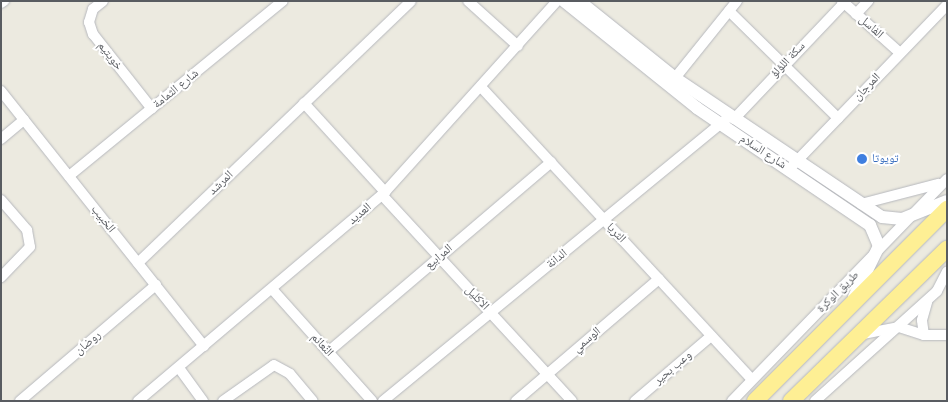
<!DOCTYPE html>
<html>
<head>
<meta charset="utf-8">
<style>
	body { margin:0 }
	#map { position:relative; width:948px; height:402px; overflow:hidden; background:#eceae0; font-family:"Nunito Sans","Noto Naskh Arabic",sans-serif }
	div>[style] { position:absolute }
	.roads { filter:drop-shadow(0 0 1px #b6b8bd) drop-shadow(0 0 1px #b6b8bd) }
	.minor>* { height:10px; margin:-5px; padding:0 5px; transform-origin:5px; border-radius:5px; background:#fff }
	.tertiary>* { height:12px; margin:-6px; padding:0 6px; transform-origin:6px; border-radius:6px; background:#fff }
	.trunk>* { height:16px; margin:-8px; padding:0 8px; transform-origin:8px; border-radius:8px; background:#feef94 }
	.dots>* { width:14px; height:14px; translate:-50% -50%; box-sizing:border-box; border:2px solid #fff; border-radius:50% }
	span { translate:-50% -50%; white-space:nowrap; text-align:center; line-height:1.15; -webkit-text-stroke:4px #fff; paint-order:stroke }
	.street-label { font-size:12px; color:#595c61 }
	.shop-label { font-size:12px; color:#366cbe }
	.left { translate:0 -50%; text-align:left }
	.frame { position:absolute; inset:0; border:2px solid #595c61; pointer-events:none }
</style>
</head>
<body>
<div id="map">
	<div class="roads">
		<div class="minor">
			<i style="left:103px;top:1px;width:13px;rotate:141deg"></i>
			<i style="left:93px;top:9px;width:14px;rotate:107deg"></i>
			<i style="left:89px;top:22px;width:13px;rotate:72deg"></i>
			<i style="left:93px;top:34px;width:95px;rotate:51.8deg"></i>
			<i style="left:468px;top:1px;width:67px;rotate:42deg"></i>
			<i style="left:842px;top:1px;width:78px;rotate:41.9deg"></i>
			<i style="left:1px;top:3px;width:4px;rotate:-34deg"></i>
			<i style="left:729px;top:11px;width:153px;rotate:44.5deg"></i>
			<i style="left:856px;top:14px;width:18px;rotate:-47deg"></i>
			<i style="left:675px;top:78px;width:99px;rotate:-51.2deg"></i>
			<i style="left:481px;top:87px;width:398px;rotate:47.2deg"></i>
			<i style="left:1px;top:91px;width:326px;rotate:51.5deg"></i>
			<i style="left:304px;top:103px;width:120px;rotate:47.7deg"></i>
			<i style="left:734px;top:119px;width:160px;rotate:-46.5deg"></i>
			<i style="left:1px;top:139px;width:30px;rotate:-40deg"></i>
			<i style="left:793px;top:165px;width:222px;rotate:-46.1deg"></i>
			<i style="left:69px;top:176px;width:276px;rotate:-39.3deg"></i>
			<i style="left:382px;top:195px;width:280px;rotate:47.3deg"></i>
			<i style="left:1px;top:200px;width:40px;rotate:49deg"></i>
			<i style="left:27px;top:230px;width:17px;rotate:80deg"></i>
			<i style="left:30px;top:247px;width:42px;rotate:134deg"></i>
			<i style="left:861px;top:204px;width:80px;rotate:-14.6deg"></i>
			<i style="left:138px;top:263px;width:378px;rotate:-43.8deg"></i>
			<i style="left:272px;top:289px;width:150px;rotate:48.2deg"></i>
			<i style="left:863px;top:334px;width:37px;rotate:-11deg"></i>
			<i style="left:899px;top:327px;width:26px;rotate:18deg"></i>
			<i style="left:924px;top:335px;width:23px"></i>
			<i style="left:924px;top:335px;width:15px;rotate:-98deg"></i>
			<i style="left:922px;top:320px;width:19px;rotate:-74deg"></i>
			<i style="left:328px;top:352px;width:293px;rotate:-40.4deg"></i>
			<i style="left:179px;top:368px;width:41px;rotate:54deg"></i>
			<i style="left:20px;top:401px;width:179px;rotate:-40.5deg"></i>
			<i style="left:138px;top:401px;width:324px;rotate:-40.2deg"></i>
			<i style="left:385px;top:192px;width:257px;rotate:-48deg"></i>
			<i style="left:223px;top:401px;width:62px;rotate:-35.2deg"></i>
			<i style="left:274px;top:365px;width:18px;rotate:29deg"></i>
			<i style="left:290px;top:374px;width:35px;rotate:50deg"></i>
			<i style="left:383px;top:401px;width:444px;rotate:-39.4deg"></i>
			<i style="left:516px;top:401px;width:188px;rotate:-40.5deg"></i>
			<i style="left:635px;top:401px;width:100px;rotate:-40.5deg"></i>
			<i style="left:732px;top:401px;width:309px;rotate:-45.9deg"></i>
			<i style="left:815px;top:401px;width:164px;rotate:-42deg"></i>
			<i style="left:937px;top:291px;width:22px;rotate:-63deg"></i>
		</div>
		<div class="tertiary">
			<i style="left:564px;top:1px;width:171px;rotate:38.8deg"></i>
			<i style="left:697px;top:108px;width:209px;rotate:34.1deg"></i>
			<i style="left:870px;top:225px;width:23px;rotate:67deg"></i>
			<i style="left:879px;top:246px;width:57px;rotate:116.1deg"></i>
			<i style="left:579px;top:1px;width:123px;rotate:38.7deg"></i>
			<i style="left:675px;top:78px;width:249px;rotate:33.9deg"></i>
			<i style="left:882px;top:217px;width:20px;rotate:6deg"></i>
			<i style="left:902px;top:219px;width:48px;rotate:-21.8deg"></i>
		</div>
		<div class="trunk">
			<i style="left:755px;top:401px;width:272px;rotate:-45deg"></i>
			<i style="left:791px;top:401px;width:218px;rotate:-44.3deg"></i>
		</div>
	</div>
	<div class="dots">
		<i style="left:862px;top:159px;background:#3f7fe0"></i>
	</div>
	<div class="street-label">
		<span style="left:871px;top:27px;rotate:42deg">الفاسل</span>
		<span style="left:110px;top:56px;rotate:52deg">خويتيم</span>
		<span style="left:788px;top:60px;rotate:-46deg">سكة اللؤلؤ</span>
		<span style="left:867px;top:87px;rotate:-46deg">المرجان</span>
		<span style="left:176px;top:89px;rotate:-39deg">شارع الثمامة</span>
		<span style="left:763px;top:152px;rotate:33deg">شارع السلام</span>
		<span style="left:221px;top:183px;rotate:-44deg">المرشد</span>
		<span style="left:360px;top:214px;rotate:-41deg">العديد</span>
		<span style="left:103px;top:219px;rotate:52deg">الخبيب</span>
		<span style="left:616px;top:233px;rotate:47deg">الثريا</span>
		<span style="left:439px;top:257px;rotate:-40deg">المرابيع</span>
		<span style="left:557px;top:259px;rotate:-39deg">الدانة</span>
		<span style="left:838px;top:292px;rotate:-45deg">طريق الوكرة</span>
		<span style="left:477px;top:298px;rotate:47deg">الاكليل</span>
		<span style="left:587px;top:340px;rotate:-40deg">الوسمي</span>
		<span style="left:88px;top:343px;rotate:-40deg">روضان</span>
		<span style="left:322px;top:345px;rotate:48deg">النًعائم</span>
		<span style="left:673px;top:368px;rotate:-40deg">وعب بحير</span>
	</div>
	<div class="shop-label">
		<span class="left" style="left:872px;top:159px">تويوتا</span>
	</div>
	<div class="frame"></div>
</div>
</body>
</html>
